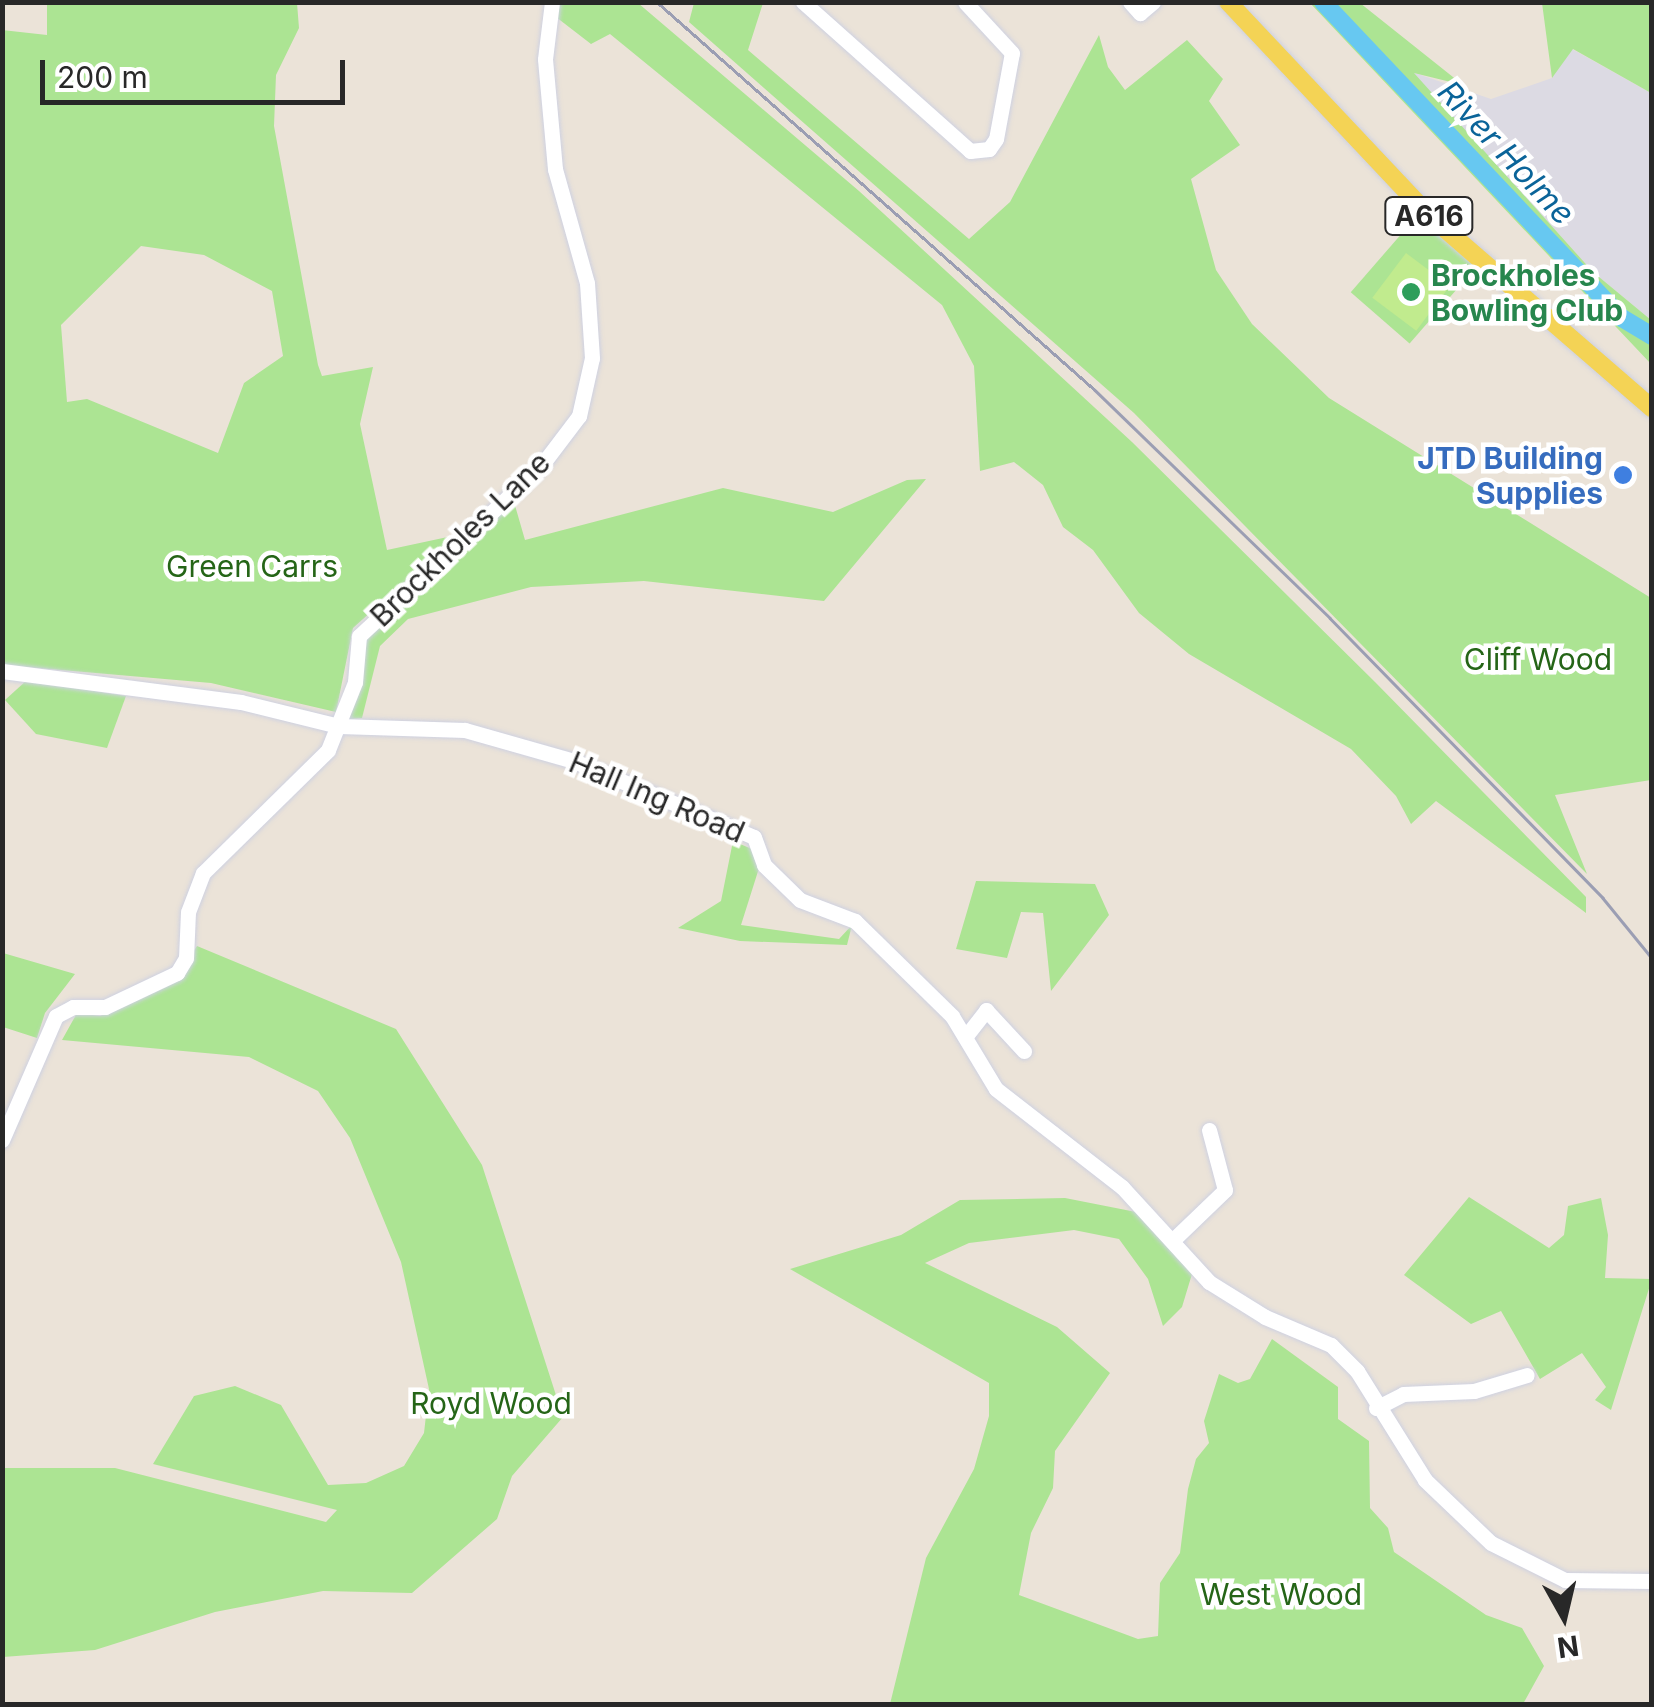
<!DOCTYPE html>
<html>
<head>
<meta charset="utf-8">
<style>
	body { margin:0 }
	#map { position:relative; width:1654px; height:1707px; overflow:hidden; background:#ebe3d8; font-family:Inter,sans-serif }
	div>[style] { position:absolute }
	.industrial>* { inset:0; background:#dcdae3 }
	.green>* { inset:0; background:#ace493; transform-origin:0 0 }
	.pitch>* { inset:0; background:#c1eb8e; transform-origin:0 0 }
	.river>* { height:18px; margin:-9px; padding:0 9px; transform-origin:9px; border-radius:9px; background:#67c8f1 }
	.roads { filter:drop-shadow(0 0 2px #ced1e1) drop-shadow(0 0 2px #ced1e1) }
	.minor>* { height:15px; margin:-7.5px; padding:0 7.5px; transform-origin:7.5px; border-radius:7.5px; background:#fff }
	.major>* { height:18px; margin:-9px; padding:0 9px; transform-origin:9px; border-radius:9px; background:#f4d355 }
	.rail>* { height:2.5px; margin:-1.25px; padding:0 1.25px; transform-origin:1.25px; border-radius:1.25px; background:#9b9eb3 }
	.dots>* { width:28px; height:28px; translate:-50% -50%; box-sizing:border-box; border:5px solid #fff; border-radius:50% }
	span { translate:-50% -50%; white-space:nowrap; text-align:center; line-height:1.15; -webkit-text-stroke:9px #fff; paint-order:stroke }
	.shield-label span { padding:2px 8px; background:#fff; border:2px solid; border-radius:8px; -webkit-text-stroke-width:0 }
	.shield-label { font-size:28px; color:#282828; font-weight:700 }
	.leisure-label { font-size:30px; color:#27864d; font-weight:700 }
	.left { translate:0 -50%; text-align:left }
	.shop-label { font-size:30px; color:#366cbe; font-weight:700 }
	.right { translate:-100% -50%; text-align:right }
	.street-label { font-size:30px; color:#282828 }
	.park-label { font-size:30px; color:#256517 }
	.water-label { font-size:32px; color:#0a6499; font-style:italic }
	.frame { position:absolute; inset:0; border:5px solid #282828; pointer-events:none }
	.north { position:absolute; left:1514px; top:1567px; width:100px; height:100px; -webkit-text-stroke:8px #fff; paint-order:stroke; rotate:172deg; font-size:28px; font-weight:700; line-height:40px; text-align:center; color:#282828 }
	.north::after { content:''; display:block; margin:auto; width:35px; height:45px; background:#282828; clip-path:polygon(50% 0,100% 100%,50% 72%,0 100%) }
	.scale { position:absolute; left:40px; top:60px; width:305px; height:45px; box-sizing:border-box; border:5px solid #282828; border-top:0; padding-left:12px; font-size:30px; line-height:35px; white-space:nowrap; color:#282828; -webkit-text-stroke:8px #fff; paint-order:stroke }
</style>
</head>
<body>
<div id="map">
	<div class="industrial">
		<i style="clip-path:polygon(1572px 49px,1651px 93px,1651px 320px,1593px 272px,1412px 72px,1491px 99px,1552px 78px)"></i>
	</div>
	<div class="green">
		<i style="clip-path:polygon(evenodd,47px 3px,297px 3px,299px 28px,276px 75px,274px 126px,318px 365px,322px 376px,373px 367px,360px 424px,387px 550px,457px 535px,353px 628px,336px 712px,211px 683px,3px 665px,2px 30px,47px 35px,47px 3px,141px 246px,204px 255px,272px 291px,283px 356px,244px 383px,218px 453px,87px 399px,67px 402px,61px 325px,141px 246px)"></i>
		<i style="clip-path:polygon(557px 3px,638px 3px,859px 191px,1132px 442px,1375px 682px,1586px 897px,1586px 913px,1436px 801px,1411px 824px,1396px 796px,1351px 749px,1189px 654px,1139px 613px,1093px 550px,1063px 527px,1043px 485px,1014px 462px,980px 471px,974px 366px,942px 305px,610px 34px,591px 44px,556px 17px)"></i>
		<i style="clip-path:polygon(694px 3px,763px 3px,748px 50px,969px 239px,1010px 202px,1099px 35px,1108px 67px,1125px 90px,1187px 40px,1223px 79px,1209px 101px,1240px 145px,1191px 179px,1216px 270px,1252px 324px,1329px 398px,1651px 598px,1651px 780px,1555px 795px,1587px 874px,1134px 413px,689px 22px)"></i>
		<i style="clip-path:polygon(1310px 3px,1360px 3px,1463px 85px,1414px 73px,1593px 272px,1651px 320px,1651px 364px)"></i>
		<i style="clip-path:polygon(1542px 3px,1651px 3px,1651px 93px,1573px 49px,1552px 78px)"></i>
		<i style="left:1417px;top:216px;width:78px;height:101px;rotate:41deg"></i>
		<i style="clip-path:polygon(926px 479px,824px 601px,644px 581px,531px 587px,408px 619px,380px 646px,362px 718px,348px 719px,363px 638px,514px 502px,525px 540px,723px 488px,833px 512px,907px 480px)"></i>
		<i style="clip-path:polygon(27px 680px,126px 696px,107px 748px,36px 734px,5px 700px)"></i>
		<i style="clip-path:polygon(733px 841px,752px 849px,760px 865px,741px 925px,839px 939px,852px 925px,847px 945px,740px 941px,678px 928px,721px 901px)"></i>
		<i style="clip-path:polygon(976px 881px,1095px 884px,1109px 915px,1051px 991px,1043px 913px,1021px 912px,1007px 958px,956px 949px)"></i>
		<i style="clip-path:polygon(197px 946px,396px 1029px,482px 1165px,563px 1417px,512px 1476px,497px 1519px,412px 1593px,323px 1591px,215px 1612px,95px 1650px,3px 1657px,2px 1468px,115px 1468px,326px 1522px,337px 1510px,153px 1464px,194px 1396px,235px 1386px,281px 1405px,328px 1485px,366px 1483px,404px 1466px,424px 1433px,429px 1389px,401px 1262px,350px 1138px,318px 1091px,249px 1057px,62px 1040px,77px 1013px,100px 1016px,174px 982px)"></i>
		<i style="clip-path:polygon(3px 953px,75px 974px,45px 1013px,37px 1038px,3px 1027px)"></i>
		<i style="clip-path:polygon(1469px 1197px,1549px 1248px,1564px 1235px,1568px 1206px,1601px 1198px,1608px 1235px,1605px 1278px,1652px 1279px,1611px 1410px,1595px 1400px,1606px 1387px,1582px 1353px,1540px 1379px,1501px 1311px,1471px 1324px,1404px 1275px)"></i>
		<i style="clip-path:polygon(1065px 1198px,1136px 1212px,1192px 1274px,1182px 1307px,1163px 1326px,1148px 1279px,1119px 1239px,1074px 1230px,969px 1243px,925px 1263px,1057px 1327px,1110px 1373px,1055px 1451px,1053px 1488px,1031px 1533px,1019px 1595px,1138px 1639px,1158px 1636px,1160px 1583px,1180px 1553px,1188px 1489px,1196px 1459px,1209px 1443px,1204px 1421px,1219px 1374px,1238px 1383px,1250px 1379px,1272px 1339px,1338px 1387px,1338px 1419px,1369px 1441px,1370px 1508px,1388px 1528px,1394px 1552px,1486px 1615px,1522px 1628px,1544px 1666px,1523px 1704px,890px 1704px,926px 1558px,974px 1469px,989px 1416px,989px 1383px,790px 1269px,901px 1235px,960px 1200px)"></i>
	</div>
	<div class="pitch">
		<i style="left:1406px;top:253px;width:55px;height:56px;rotate:37deg"></i>
	</div>
	<div class="river">
		<i style="left:1323px;top:2px;width:435px;rotate:46.6deg"></i>
		<i style="left:1622px;top:318px;width:35px;rotate:31deg"></i>
	</div>
	<div class="roads">
		<div class="minor">
			<i style="left:803px;top:2px;width:224px;rotate:41.7deg"></i>
			<i style="left:970px;top:151px;width:19px;rotate:-6deg"></i>
			<i style="left:989px;top:149px;width:12px;rotate:-55deg"></i>
			<i style="left:996px;top:139px;width:87px;rotate:-79.5deg"></i>
			<i style="left:1012px;top:53px;width:69px;rotate:-132.7deg"></i>
			<i style="left:1130px;top:2px;width:15px;rotate:48deg"></i>
			<i style="left:1140px;top:13px;width:17px;rotate:-40deg"></i>
			<i style="left:2px;top:671px;width:241px;rotate:7.4deg"></i>
			<i style="left:241px;top:702px;width:101px;rotate:13.8deg"></i>
			<i style="left:339px;top:726px;width:126px;rotate:1.8deg"></i>
			<i style="left:465px;top:730px;width:113px;rotate:15.9deg"></i>
			<i style="left:574px;top:761px;width:195px;rotate:22.9deg"></i>
			<i style="left:754px;top:837px;width:30px;rotate:70deg"></i>
			<i style="left:764px;top:865px;width:50px;rotate:44.2deg"></i>
			<i style="left:800px;top:900px;width:59px;rotate:20.9deg"></i>
			<i style="left:855px;top:921px;width:136px;rotate:44.4deg"></i>
			<i style="left:952px;top:1016px;width:85px;rotate:58.9deg"></i>
			<i style="left:996px;top:1089px;width:160px;rotate:37.9deg"></i>
			<i style="left:1122px;top:1187px;width:129px;rotate:47.5deg"></i>
			<i style="left:1209px;top:1282px;width:66px;rotate:32deg"></i>
			<i style="left:1265px;top:1317px;width:72px;rotate:23deg"></i>
			<i style="left:1331px;top:1345px;width:37px;rotate:45deg"></i>
			<i style="left:1357px;top:1371px;width:128px;rotate:58deg"></i>
			<i style="left:1425px;top:1480px;width:91px;rotate:43.7deg"></i>
			<i style="left:1491px;top:1543px;width:83px;rotate:26.6deg"></i>
			<i style="left:1565px;top:1580px;width:87px;rotate:0.7deg"></i>
			<i style="left:966px;top:1036px;width:33px;rotate:-52deg"></i>
			<i style="left:986px;top:1010px;width:56px;rotate:47.2deg"></i>
			<i style="left:2px;top:1140px;width:135px;rotate:-66.5deg"></i>
			<i style="left:56px;top:1016px;width:19px;rotate:-28deg"></i>
			<i style="left:73px;top:1007px;width:32px"></i>
			<i style="left:105px;top:1007px;width:80px;rotate:-25.3deg"></i>
			<i style="left:177px;top:973px;width:17px;rotate:-59deg"></i>
			<i style="left:186px;top:958px;width:46px;rotate:-87.5deg"></i>
			<i style="left:188px;top:912px;width:42px;rotate:-69deg"></i>
			<i style="left:203px;top:873px;width:175px;rotate:-44.5deg"></i>
			<i style="left:328px;top:750px;width:73px;rotate:-68.3deg"></i>
			<i style="left:355px;top:682px;width:46px;rotate:-85deg"></i>
			<i style="left:359px;top:636px;width:249px;rotate:-43deg"></i>
			<i style="left:541px;top:466px;width:63px;rotate:-52.8deg"></i>
			<i style="left:579px;top:416px;width:59px;rotate:-77.4deg"></i>
			<i style="left:592px;top:358px;width:75px;rotate:-93.8deg"></i>
			<i style="left:587px;top:283px;width:118px;rotate:-105.7deg"></i>
			<i style="left:555px;top:169px;width:110px;rotate:-95.2deg"></i>
			<i style="left:545px;top:59px;width:57px;rotate:-83deg"></i>
			<i style="left:1173px;top:1240px;width:72px;rotate:-43.9deg"></i>
			<i style="left:1225px;top:1190px;width:62px;rotate:-104.9deg"></i>
			<i style="left:1376px;top:1408px;width:30px;rotate:-27deg"></i>
			<i style="left:1403px;top:1394px;width:71px;rotate:-2.4deg"></i>
			<i style="left:1474px;top:1391px;width:55px;rotate:-16.8deg"></i>
		</div>
		<div class="major">
			<i style="left:1228px;top:2px;width:294px;rotate:46.7deg"></i>
			<i style="left:1430px;top:216px;width:294px;rotate:40.9deg"></i>
		</div>
	</div>
	<div class="rail">
		<i style="left:657px;top:2px;width:585px;rotate:41.54deg"></i>
		<i style="left:1095px;top:390px;width:327px;rotate:44.1deg"></i>
		<i style="left:1330px;top:618px;width:391px;rotate:45.7deg"></i>
		<i style="left:1603px;top:898px;width:77px;rotate:50.8deg"></i>
	</div>
	<div class="dots">
		<i style="left:1411px;top:292px;background:#2e9e5b"></i>
		<i style="left:1623px;top:475px;background:#3f7fe0"></i>
	</div>
	<div class="shield-label">
		<span style="left:1429px;top:216px">A616</span>
	</div>
	<div class="leisure-label">
		<span class="left" style="left:1431px;top:292px">Brockholes<br>Bowling Club</span>
	</div>
	<div class="shop-label">
		<span class="right" style="left:1603px;top:475px">JTD Building<br>Supplies</span>
	</div>
	<div class="street-label">
		<span style="left:460px;top:539px;rotate:-44deg">Brockholes Lane</span>
		<span style="left:657px;top:797px;rotate:23deg">Hall Ing Road</span>
	</div>
	<div class="park-label">
		<span style="left:252px;top:566px">Green Carrs</span>
		<span style="left:1538px;top:659px">Cliff Wood</span>
		<span style="left:491px;top:1403px">Royd Wood</span>
		<span style="left:1281px;top:1594px">West Wood</span>
	</div>
	<div class="water-label">
		<span style="left:1506px;top:153px;rotate:47deg">River Holme</span>
	</div>
	<div class="frame"></div>
	<div class="north">N</div>
	<div class="scale">200 m</div>
</div>
</body>
</html>
